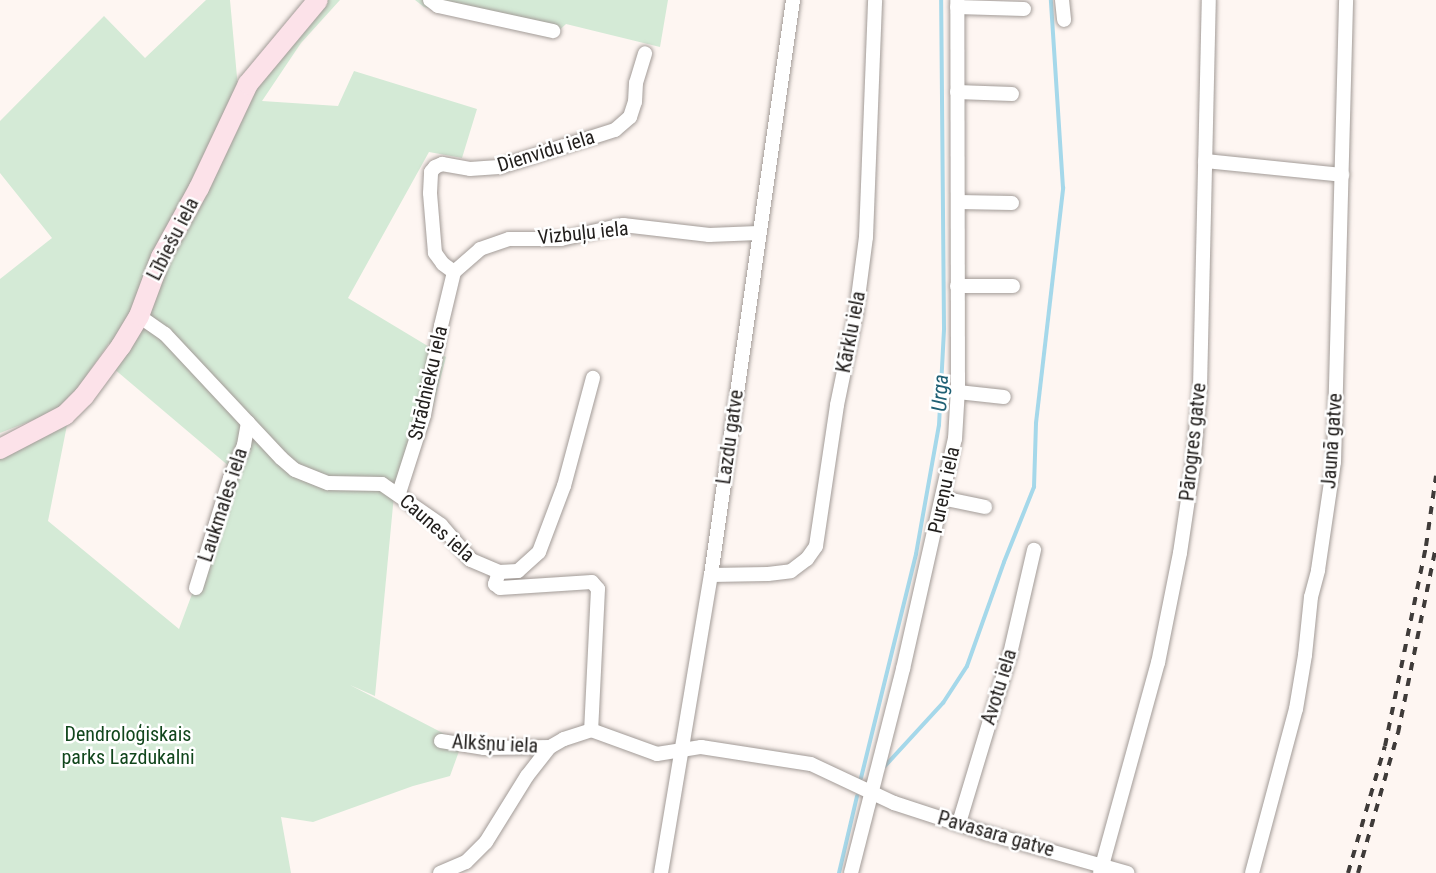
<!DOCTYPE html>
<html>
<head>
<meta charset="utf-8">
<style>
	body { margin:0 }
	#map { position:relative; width:1436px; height:873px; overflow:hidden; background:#fef6f2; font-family:"Roboto Condensed",sans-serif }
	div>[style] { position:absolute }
	.green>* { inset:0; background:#d4ead6 }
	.stream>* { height:4px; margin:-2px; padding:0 2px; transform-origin:2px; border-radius:2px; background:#a5d8ea }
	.roads { filter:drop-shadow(0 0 2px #a29b97) drop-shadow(0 0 2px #a29b97) }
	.street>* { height:14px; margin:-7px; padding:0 7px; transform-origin:7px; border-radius:7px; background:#fff }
	.secondary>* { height:20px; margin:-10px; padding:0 10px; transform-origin:10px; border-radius:10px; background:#fce2e9 }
	.rail>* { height:4px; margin-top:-2px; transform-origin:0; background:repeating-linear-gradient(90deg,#3f3b39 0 8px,transparent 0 16px) }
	span { translate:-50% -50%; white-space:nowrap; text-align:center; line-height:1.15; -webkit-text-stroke:5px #fff; paint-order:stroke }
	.street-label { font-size:20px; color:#211e1c }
	.park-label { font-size:20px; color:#11461c }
	.water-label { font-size:21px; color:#206074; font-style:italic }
</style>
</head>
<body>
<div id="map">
	<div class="green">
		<i style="clip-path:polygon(206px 0,230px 0,238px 88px,324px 0,340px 0,301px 43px,262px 101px,338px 106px,354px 71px,477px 109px,462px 158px,429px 152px,348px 298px,446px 357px,430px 419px,394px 495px,375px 696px,350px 685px,462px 743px,450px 776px,413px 786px,313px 822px,281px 817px,291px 873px,0 873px,0 450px,68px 420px,48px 521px,179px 629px,237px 473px,113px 368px,109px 343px,64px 408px,0 433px,0 279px,52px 238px,0 173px,0 121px,104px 16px,145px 58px)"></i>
		<i style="clip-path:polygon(415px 0,668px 0,660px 47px,566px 24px,551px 38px,424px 7px)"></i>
	</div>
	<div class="stream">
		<i style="left:885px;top:766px;width:86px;rotate:-47.4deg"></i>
		<i style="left:943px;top:703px;width:44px;rotate:-57deg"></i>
		<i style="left:967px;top:666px;width:110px;rotate:-70.4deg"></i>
		<i style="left:1004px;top:562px;width:81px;rotate:-68.2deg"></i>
		<i style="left:1034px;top:487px;width:64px;rotate:-88.2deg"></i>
		<i style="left:1036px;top:423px;width:237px;rotate:-83.4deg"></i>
		<i style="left:1063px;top:188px;width:188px;rotate:-93.7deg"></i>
		<i style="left:861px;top:778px;width:231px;rotate:-76.2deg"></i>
		<i style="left:916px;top:554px;width:131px;rotate:-79.9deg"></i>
		<i style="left:939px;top:425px;width:97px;rotate:-87deg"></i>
		<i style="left:944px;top:328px;width:328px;rotate:-90.5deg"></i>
		<i style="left:839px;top:873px;width:79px;rotate:-76.8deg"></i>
	</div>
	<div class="roads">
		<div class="street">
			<i style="left:430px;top:0;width:10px;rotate:37deg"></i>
			<i style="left:438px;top:6px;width:118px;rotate:12.3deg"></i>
			<i style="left:1062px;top:0;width:20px;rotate:84deg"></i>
			<i style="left:957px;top:7px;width:67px;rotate:1.7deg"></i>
			<i style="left:957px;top:92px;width:55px;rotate:2.1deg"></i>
			<i style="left:1205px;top:161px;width:138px;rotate:5.8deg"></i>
			<i style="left:958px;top:202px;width:54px;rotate:1.1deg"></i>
			<i style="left:454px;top:272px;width:14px;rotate:-144deg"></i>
			<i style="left:443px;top:264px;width:14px;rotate:-126deg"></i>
			<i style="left:435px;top:253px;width:60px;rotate:-94.8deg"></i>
			<i style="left:430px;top:193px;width:21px;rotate:-87deg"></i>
			<i style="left:431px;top:172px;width:6px;rotate:-51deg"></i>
			<i style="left:435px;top:167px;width:8px;rotate:-23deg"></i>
			<i style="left:442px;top:164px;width:28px;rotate:10deg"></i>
			<i style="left:470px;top:169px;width:29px;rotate:-4deg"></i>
			<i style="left:499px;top:167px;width:122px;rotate:-17.7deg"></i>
			<i style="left:615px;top:130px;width:20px;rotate:-41deg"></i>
			<i style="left:630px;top:117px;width:16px;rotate:-72deg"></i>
			<i style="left:635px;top:102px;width:19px;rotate:-87deg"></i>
			<i style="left:636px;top:83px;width:31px;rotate:-73deg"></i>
			<i style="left:957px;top:286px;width:56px"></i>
			<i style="left:139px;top:316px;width:32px;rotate:35deg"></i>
			<i style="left:165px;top:334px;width:170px;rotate:46.9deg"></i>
			<i style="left:281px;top:458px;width:18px;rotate:41deg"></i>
			<i style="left:295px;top:470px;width:35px;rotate:22deg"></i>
			<i style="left:328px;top:483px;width:54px;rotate:1.1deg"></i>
			<i style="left:382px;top:484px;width:72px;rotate:34.8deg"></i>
			<i style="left:441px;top:525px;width:46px;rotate:49.4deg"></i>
			<i style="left:471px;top:560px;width:30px;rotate:23deg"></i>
			<i style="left:499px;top:572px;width:19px;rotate:-3deg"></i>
			<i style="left:518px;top:571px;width:28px;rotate:-42deg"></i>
			<i style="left:539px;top:552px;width:71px;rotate:-69.3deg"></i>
			<i style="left:564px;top:486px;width:112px;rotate:-75deg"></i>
			<i style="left:958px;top:392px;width:46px;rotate:6.2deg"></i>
			<i style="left:399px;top:493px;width:82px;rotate:-72.2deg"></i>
			<i style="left:424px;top:415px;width:91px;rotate:-79.2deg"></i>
			<i style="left:441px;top:326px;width:56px;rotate:-76.5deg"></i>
			<i style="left:454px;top:272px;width:35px;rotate:-41deg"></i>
			<i style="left:480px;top:249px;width:31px;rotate:-19deg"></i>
			<i style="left:509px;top:239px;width:52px"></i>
			<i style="left:561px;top:239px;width:64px;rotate:-12.7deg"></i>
			<i style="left:623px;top:225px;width:87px;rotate:6.6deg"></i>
			<i style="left:709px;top:235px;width:49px;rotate:-2.3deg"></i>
			<i style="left:942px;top:498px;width:44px;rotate:11.8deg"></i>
			<i style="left:499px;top:572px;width:13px;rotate:108deg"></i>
			<i style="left:495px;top:584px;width:6px;rotate:39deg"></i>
			<i style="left:500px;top:588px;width:92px;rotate:-3.7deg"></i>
			<i style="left:592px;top:582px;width:9px;rotate:49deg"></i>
			<i style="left:598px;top:589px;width:141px;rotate:92.8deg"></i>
			<i style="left:711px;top:575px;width:57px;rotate:-1deg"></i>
			<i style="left:768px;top:574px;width:23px;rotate:-7deg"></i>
			<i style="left:791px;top:571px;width:20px;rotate:-37deg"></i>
			<i style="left:807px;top:559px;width:16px;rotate:-55deg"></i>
			<i style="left:816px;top:546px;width:143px;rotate:-81.5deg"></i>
			<i style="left:837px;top:405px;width:94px;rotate:-78.3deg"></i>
			<i style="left:856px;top:313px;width:77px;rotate:-82.5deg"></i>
			<i style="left:866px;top:237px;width:237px;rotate:-87.8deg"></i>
			<i style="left:196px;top:588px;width:115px;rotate:-72.8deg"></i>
			<i style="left:230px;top:478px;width:36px;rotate:-67deg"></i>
			<i style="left:244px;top:445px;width:23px;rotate:-80deg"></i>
			<i style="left:441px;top:741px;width:44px;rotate:9.2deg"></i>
			<i style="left:484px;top:748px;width:66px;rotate:-0.9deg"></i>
			<i style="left:959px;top:823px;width:177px;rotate:-73.2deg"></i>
			<i style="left:1010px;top:654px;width:107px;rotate:-77deg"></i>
			<i style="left:440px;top:873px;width:28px;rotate:-23deg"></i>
			<i style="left:466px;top:862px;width:28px;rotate:-45deg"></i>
			<i style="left:486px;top:842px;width:78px;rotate:-58.2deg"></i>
			<i style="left:527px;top:776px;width:37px;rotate:-52deg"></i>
			<i style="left:550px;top:747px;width:16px;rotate:-30deg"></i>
			<i style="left:564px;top:739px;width:28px;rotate:-18deg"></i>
			<i style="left:591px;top:730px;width:70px;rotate:20deg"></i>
			<i style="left:657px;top:754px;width:45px;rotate:-9deg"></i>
			<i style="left:701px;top:747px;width:111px;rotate:8.8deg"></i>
			<i style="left:811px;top:764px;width:92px;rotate:25.2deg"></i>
			<i style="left:894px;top:803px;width:97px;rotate:18.1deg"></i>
			<i style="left:986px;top:833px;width:147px;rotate:15.8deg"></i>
			<i style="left:661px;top:873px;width:302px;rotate:-80.5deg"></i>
			<i style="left:711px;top:575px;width:581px;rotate:-81.88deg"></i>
			<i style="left:851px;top:873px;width:211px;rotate:-75.7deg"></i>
			<i style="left:903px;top:669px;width:236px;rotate:-77.3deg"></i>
			<i style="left:955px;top:439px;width:51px;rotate:-86.6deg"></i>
			<i style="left:958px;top:388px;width:388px;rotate:-90.1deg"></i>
			<i style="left:1100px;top:873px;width:218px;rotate:-74.6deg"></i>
			<i style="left:1158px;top:663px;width:112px;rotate:-78.7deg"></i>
			<i style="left:1180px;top:553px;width:88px;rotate:-81.5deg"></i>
			<i style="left:1193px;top:466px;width:78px;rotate:-84.9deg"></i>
			<i style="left:1200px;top:388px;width:388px;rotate:-88.7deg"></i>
			<i style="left:1252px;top:873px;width:170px;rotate:-75deg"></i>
			<i style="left:1296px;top:709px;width:55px;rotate:-80.5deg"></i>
			<i style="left:1305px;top:655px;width:58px;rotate:-84.1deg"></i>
			<i style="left:1311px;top:597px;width:28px;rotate:-75deg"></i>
			<i style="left:1318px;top:570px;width:109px;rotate:-81.6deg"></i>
			<i style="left:1334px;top:462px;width:462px;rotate:-88.5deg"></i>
		</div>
		<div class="secondary">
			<i style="left:0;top:449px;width:73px;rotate:-27.6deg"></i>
			<i style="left:65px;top:415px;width:27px;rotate:-45deg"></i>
			<i style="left:84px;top:396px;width:62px;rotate:-53.5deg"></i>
			<i style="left:121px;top:346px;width:35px;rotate:-59deg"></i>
			<i style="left:139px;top:316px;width:63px;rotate:-69.6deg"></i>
			<i style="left:161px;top:257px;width:79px;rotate:-61.2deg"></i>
			<i style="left:199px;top:188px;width:115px;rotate:-64.8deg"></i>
			<i style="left:248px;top:84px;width:109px;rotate:-50.2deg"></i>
		</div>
	</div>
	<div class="rail">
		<i style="left:1348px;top:873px;width:132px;rotate:-73.8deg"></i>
		<i style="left:1385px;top:746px;width:204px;rotate:-78.4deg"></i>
		<i style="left:1426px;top:546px;width:71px;rotate:-81.9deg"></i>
		<i style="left:1358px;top:873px;width:146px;rotate:-74.1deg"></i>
		<i style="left:1398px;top:733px;width:191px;rotate:-78.5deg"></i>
	</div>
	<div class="street-label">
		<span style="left:546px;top:151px;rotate:-17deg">Dienvidu iela</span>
		<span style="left:583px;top:233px;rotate:-6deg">Vizbuļu iela</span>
		<span style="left:173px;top:239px;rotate:-63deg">Lībiešu iela</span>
		<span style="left:851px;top:332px;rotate:-79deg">Kārklu iela</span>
		<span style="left:428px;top:383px;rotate:-77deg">Strādnieku iela</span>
		<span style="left:730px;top:437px;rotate:-82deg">Lazdu gatve</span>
		<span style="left:1332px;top:441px;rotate:-86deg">Jaunā gatve</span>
		<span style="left:1193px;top:442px;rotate:-84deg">Pārogres gatve</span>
		<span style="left:944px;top:490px;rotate:-78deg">Pureņu iela</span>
		<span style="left:223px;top:505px;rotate:-72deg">Laukmales iela</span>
		<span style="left:437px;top:528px;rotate:41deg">Caunes iela</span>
		<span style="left:999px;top:687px;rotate:-73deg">Avotu iela</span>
		<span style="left:495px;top:744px;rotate:3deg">Alkšņu iela</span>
		<span style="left:996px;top:834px;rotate:16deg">Pavasara gatve</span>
	</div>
	<div class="park-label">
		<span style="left:128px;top:746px">Dendroloģiskais<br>parks Lazdukalni</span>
	</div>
	<div class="water-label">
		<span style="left:940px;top:393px;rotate:-87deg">Urga</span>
	</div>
</div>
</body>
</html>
